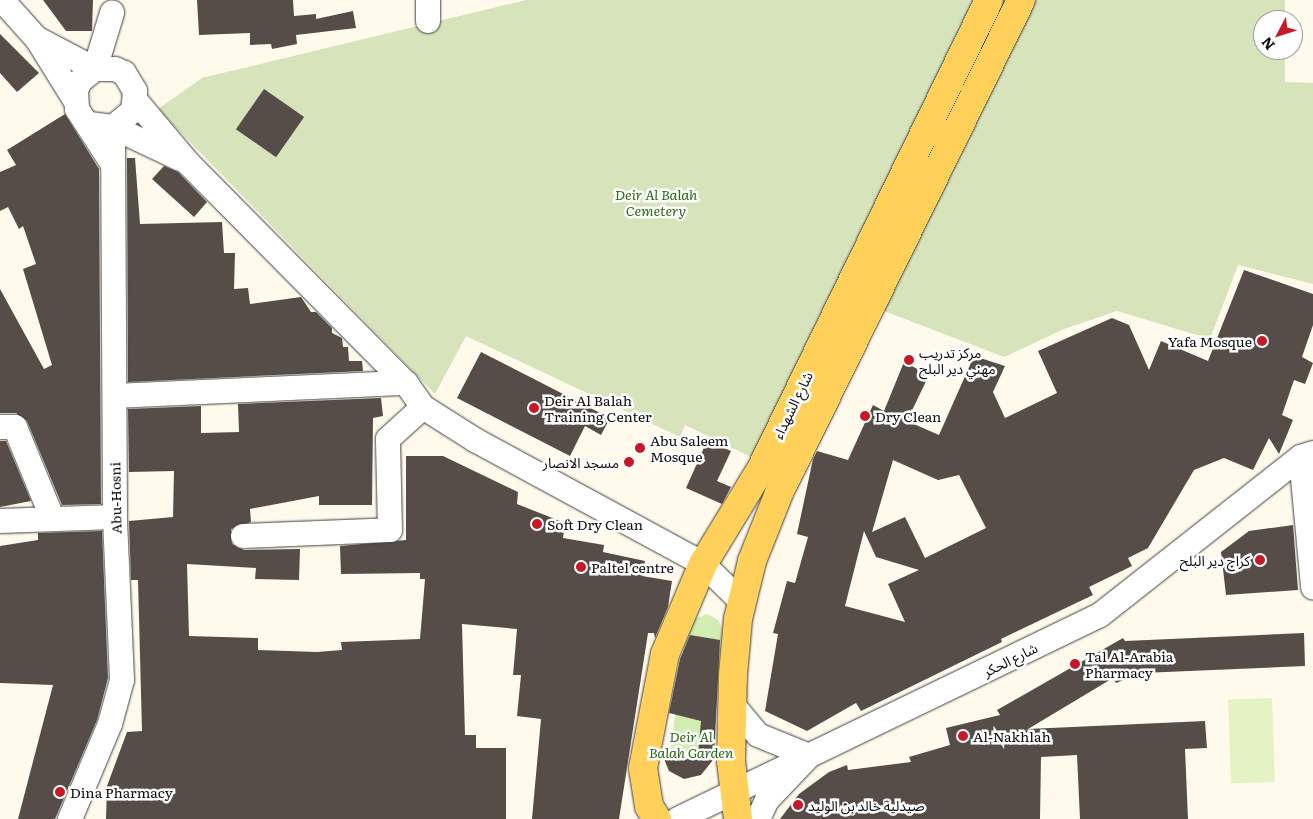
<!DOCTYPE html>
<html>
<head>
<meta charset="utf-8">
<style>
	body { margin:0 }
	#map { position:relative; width:1313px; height:819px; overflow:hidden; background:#fffaeb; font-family:Literata,"Noto Sans Arabic",serif }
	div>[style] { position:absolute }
	.green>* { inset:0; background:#d2edb1 }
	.cemetery>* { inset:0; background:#d7e3bb }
	.pitch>* { inset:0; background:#e5f3c4; transform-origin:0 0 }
	.building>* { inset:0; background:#564d48; transform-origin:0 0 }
	.roads { filter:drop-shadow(0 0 1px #3f3f3f) drop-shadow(0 0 1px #3f3f3f) }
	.minor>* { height:24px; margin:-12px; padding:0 12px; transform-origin:12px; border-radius:12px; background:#fff }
	.major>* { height:28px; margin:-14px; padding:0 14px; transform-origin:14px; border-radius:14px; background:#ffd15b }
	.dots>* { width:14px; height:14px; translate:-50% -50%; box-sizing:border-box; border:2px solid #fff; border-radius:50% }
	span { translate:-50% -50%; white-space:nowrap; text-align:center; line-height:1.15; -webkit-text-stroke:5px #fff; paint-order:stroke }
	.park-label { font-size:14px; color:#2b6917; font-style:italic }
	.poi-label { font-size:14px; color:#0c0c0c }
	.right { translate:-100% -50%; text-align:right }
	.left { translate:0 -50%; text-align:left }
	.street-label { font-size:14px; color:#0c0c0c }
	.north { position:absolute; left:1253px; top:10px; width:50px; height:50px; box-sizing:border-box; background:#fff; border:1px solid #9e9e9e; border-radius:50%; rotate:230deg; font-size:14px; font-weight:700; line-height:20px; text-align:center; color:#0c0c0c }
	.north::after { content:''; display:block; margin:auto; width:18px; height:22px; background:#c81827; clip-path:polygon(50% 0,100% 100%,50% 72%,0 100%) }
</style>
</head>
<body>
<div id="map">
	<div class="green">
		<i style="clip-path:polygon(707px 614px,718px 620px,724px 632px,708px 758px,699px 768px,676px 763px,670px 753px,687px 628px,694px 619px)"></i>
	</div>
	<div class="cemetery">
		<i style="clip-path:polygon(526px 0,983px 0,755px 459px,685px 425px,680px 437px,466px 336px,435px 394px,158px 109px,202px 78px)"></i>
		<i style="clip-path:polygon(1036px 0,1285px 0,1285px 20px,1263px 20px,1263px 50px,1285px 50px,1285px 82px,1313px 83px,1313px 284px,1238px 265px,1210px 339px,1117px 311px,1064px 329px,1004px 357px,879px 309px)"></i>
	</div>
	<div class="pitch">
		<i style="left:1272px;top:698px;width:84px;height:44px;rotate:88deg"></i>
	</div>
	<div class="building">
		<i style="clip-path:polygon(43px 0,93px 0,92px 31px,66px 31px)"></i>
		<i style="clip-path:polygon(197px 0,293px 0,294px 16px,316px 14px,316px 19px,353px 11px,356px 28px,296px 35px,297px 44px,272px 49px,271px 44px,250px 45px,250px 33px,199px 35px)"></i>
		<i style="clip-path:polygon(0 34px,39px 73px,17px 92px,0 73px)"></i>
		<i style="left:264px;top:89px;width:49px;height:49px;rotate:35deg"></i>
		<i style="clip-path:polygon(65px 114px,99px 169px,101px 504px,62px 505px,27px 421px,16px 413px,0 413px,0 289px,44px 369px,52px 365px,23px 269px,36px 264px,23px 226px,19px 229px,8px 207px,0 211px,0 172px,16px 165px,7px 150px)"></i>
		<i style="clip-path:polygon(127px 158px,135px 158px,140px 224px,222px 222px,224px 253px,235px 253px,234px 289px,248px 288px,250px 304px,301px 297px,311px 312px,316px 312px,332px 328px,332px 333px,342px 338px,343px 347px,348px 347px,349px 361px,362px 361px,363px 371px,128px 382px)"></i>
		<i style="clip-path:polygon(164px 166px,178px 172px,207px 202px,194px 217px,152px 179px)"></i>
		<i style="clip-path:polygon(evenodd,1244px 270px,1313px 294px,1313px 325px,1302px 357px,1313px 363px,1305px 384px,1294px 380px,1282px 415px,1293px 420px,1279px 454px,1269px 438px,1253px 470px,1224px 458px,1194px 470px,1148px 548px,1128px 558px,1132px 566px,1089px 587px,1093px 595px,1001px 639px,1002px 642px,861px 711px,856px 703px,807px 731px,765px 711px,778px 634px,773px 633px,787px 581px,795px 583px,808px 537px,797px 534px,813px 459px,817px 451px,848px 460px,873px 405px,884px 411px,904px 362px,929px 375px,907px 421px,939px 435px,974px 356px,1005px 366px,993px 392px,1005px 418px,1057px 393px,1038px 351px,1112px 318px,1129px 325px,1149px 370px,1161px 341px,1208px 361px,1244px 270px,893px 460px,938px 480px,959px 475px,986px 528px,925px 558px,905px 517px,872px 532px,893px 460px,1244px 270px,864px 531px,876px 557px,919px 570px,888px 584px,905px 622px,845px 606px,864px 531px)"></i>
		<i style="clip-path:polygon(481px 352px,610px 418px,601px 435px,585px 426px,570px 456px,457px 398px)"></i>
		<i style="clip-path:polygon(381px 398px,383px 416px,373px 418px,372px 505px,319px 505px,319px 496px,250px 509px,251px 522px,231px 529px,232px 544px,244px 550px,300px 549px,299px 580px,255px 579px,256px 568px,187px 564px,189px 636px,258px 638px,258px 650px,317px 652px,342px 650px,341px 642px,420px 639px,425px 579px,420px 579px,420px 573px,341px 574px,340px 546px,406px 540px,406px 456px,443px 456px,518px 492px,517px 504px,565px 523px,563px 538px,604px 545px,603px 552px,645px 561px,642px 576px,672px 581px,668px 607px,655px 638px,654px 633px,648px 633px,619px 819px,532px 819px,541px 719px,517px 716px,521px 675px,513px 675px,517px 629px,462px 624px,465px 735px,476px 735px,476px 748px,506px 748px,506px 819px,106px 819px,107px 786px,127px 732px,142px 731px,138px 580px,131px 580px,129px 521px,173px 517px,174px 471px,129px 472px,128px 409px,201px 406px,201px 433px,239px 432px,238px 404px)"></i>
		<i style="clip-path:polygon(0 441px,6px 441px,31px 501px,0 507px)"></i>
		<i style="clip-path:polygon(707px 441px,731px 451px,717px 481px,731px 487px,722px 504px,686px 488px)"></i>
		<i style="clip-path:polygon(1293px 525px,1298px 590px,1226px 595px,1221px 552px,1249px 531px)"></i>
		<i style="clip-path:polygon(102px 531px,108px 678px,97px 720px,55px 819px,18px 819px,53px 685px,0 683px,0 546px,38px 540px,38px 533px)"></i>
		<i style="clip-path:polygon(1304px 633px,1305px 666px,1142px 673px,1116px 683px,1113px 678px,1028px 729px,1205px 721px,1207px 748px,1185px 749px,1188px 819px,1080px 819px,1077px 755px,1041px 757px,1040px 819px,780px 819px,799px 794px,829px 772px,847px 765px,848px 770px,911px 762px,909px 757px,950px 745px,946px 728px,1000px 715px,997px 710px,1123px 638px,1125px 641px)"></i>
		<i style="clip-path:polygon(690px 635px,720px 640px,714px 757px,698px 755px,701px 721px,669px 713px,680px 659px)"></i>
		<i style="clip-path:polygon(662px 754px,713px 760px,701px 775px,684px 779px,669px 771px)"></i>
	</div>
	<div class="roads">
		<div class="minor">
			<i style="left:2px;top:0;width:52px;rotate:48.1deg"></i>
			<i style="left:37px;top:39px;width:72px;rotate:58.1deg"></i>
			<i style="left:428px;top:0;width:21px;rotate:90deg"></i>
			<i style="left:38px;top:39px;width:64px;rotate:27.8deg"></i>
			<i style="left:95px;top:69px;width:59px;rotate:-73.1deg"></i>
			<i style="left:136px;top:101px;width:81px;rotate:50deg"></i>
			<i style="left:188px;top:163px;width:310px;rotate:45.3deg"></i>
			<i style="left:406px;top:383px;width:29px;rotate:55deg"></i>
			<i style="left:423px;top:407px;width:62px;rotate:32.4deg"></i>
			<i style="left:475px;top:440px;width:260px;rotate:28.5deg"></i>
			<i style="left:703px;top:564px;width:54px;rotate:44.3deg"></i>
			<i style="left:90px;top:124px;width:23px;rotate:7deg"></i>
			<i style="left:113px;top:127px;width:26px;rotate:-39deg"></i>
			<i style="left:133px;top:111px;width:20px;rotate:-84deg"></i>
			<i style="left:135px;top:91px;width:21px;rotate:-121deg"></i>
			<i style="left:124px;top:73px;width:10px;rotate:-156deg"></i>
			<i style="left:115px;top:69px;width:20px;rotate:180deg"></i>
			<i style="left:95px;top:69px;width:19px;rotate:141deg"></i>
			<i style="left:80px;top:81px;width:10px;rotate:114deg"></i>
			<i style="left:76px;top:90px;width:19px;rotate:87deg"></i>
			<i style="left:77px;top:109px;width:64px;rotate:57.1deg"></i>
			<i style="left:115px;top:396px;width:291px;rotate:-2.6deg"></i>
			<i style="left:0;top:427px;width:15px"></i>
			<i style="left:15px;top:427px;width:97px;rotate:67.7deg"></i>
			<i style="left:1301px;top:457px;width:131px;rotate:84.7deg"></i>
			<i style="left:0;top:521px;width:115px;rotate:-2deg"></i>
			<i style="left:243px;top:536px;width:147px;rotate:-2.3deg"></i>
			<i style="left:390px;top:530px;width:91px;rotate:-91.3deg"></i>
			<i style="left:388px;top:439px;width:47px;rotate:-42.4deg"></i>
			<i style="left:732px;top:704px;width:40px;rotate:50deg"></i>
			<i style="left:758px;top:735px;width:55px;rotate:22.4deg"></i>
			<i style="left:809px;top:756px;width:61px;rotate:133.7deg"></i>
			<i style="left:767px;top:800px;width:21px;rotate:115deg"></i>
			<i style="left:70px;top:819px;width:103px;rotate:-67.2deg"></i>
			<i style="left:110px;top:724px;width:46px;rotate:-74.7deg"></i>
			<i style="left:122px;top:680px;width:163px;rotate:-92.5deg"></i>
			<i style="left:115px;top:517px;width:390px;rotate:-90.3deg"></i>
			<i style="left:113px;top:127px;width:74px;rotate:25.5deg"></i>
			<i style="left:678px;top:819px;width:469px;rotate:-25.8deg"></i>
			<i style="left:1100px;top:615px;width:256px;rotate:-38.2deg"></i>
			<i style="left:1301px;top:457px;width:13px;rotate:-18deg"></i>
		</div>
		<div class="major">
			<i style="left:657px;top:819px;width:15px;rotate:-122deg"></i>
			<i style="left:649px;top:806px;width:38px;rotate:-99deg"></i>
			<i style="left:643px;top:768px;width:116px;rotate:-79.1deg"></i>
			<i style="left:665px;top:654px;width:98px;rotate:-67.1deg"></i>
			<i style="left:703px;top:564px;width:111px;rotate:-58.6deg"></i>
			<i style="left:761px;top:469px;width:521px;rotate:-64.07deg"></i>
			<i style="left:738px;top:819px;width:58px;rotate:-96.9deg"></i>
			<i style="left:731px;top:761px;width:86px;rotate:-88.7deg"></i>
			<i style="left:733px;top:675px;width:56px;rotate:-84.9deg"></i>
			<i style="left:738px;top:619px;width:60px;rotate:-76.4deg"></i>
			<i style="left:752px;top:561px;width:73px;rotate:-68.3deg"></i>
			<i style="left:779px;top:493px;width:549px;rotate:-63.85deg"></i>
		</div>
	</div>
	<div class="dots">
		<i style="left:1262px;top:341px;background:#c81827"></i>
		<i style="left:909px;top:360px;background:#c81827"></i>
		<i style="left:534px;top:408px;background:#c81827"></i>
		<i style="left:865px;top:416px;background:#c81827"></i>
		<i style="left:640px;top:448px;background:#c81827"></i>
		<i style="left:629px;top:462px;background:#c81827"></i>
		<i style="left:537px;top:524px;background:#c81827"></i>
		<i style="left:1260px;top:560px;background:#c81827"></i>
		<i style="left:581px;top:567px;background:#c81827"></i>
		<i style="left:1075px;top:664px;background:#c81827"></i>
		<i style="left:963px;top:736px;background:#c81827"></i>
		<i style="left:60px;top:792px;background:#c81827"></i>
		<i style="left:798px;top:805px;background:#c81827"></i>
	</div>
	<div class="park-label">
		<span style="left:656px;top:202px">Deir Al Balah<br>Cemetery</span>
		<span style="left:691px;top:744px">Deir Al<br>Balah Garden</span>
	</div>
	<div class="poi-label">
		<span class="right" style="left:1252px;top:341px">Yafa Mosque</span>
		<span class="left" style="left:919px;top:360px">مركز تدريب<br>مهني دير البلح</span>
		<span class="left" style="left:544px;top:408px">Deir Al Balah<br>Training Center</span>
		<span class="left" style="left:875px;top:416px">Dry Clean</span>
		<span class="left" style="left:650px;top:448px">Abu Saleem<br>Mosque</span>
		<span class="right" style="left:619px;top:462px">مسجد الانصار</span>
		<span class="left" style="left:547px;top:524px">Soft Dry Clean</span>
		<span class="right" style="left:1250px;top:560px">كراج دير البلح</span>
		<span class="left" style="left:591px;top:567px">Paltel centre</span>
		<span class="left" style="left:1085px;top:664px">Tal Al-Arabia<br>Pharmacy</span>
		<span class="left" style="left:973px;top:736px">Al-Nakhlah</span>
		<span class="left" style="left:70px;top:792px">Dina Pharmacy</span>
		<span class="left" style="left:808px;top:805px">صيدلية خالد بن الوليد</span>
	</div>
	<div class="street-label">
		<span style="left:792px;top:405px;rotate:-64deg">شارع الشهداء</span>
		<span style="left:115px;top:498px;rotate:-91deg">Abu-Hosni</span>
		<span style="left:1010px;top:659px;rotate:-26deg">شارع الحكر</span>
	</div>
	<div class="north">N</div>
</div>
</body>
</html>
